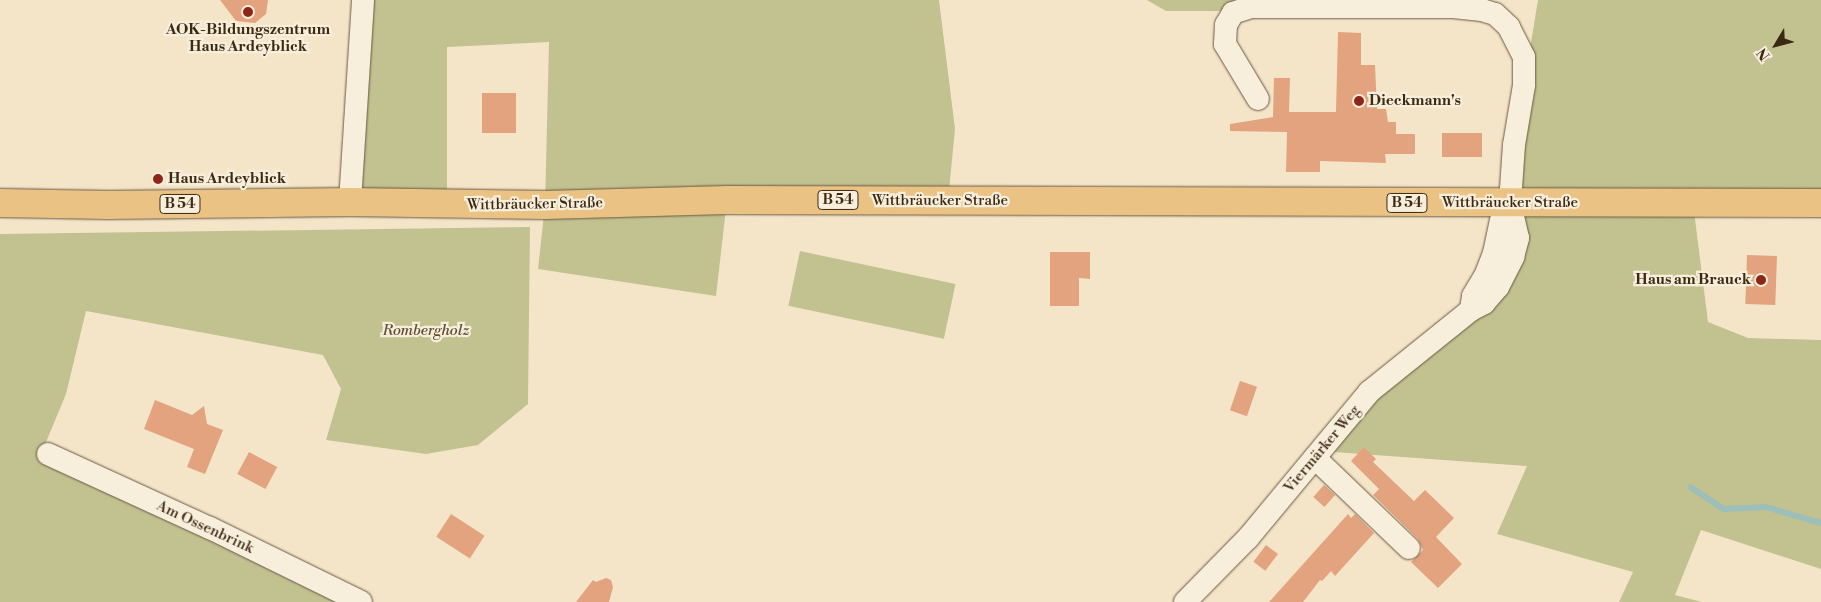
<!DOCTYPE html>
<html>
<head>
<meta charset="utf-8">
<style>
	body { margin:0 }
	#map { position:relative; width:1821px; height:602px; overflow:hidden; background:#f4e5c9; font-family:"Libre Bodoni",serif }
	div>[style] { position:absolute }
	.green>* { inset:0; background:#c2c291; transform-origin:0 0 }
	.stream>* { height:5.5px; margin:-2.75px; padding:0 2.75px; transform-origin:2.75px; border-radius:2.75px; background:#9cbfb9 }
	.building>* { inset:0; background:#e2a37e; transform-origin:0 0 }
	.roads { filter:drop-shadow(0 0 1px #6a5840) drop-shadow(0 0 1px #6a5840) }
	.minor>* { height:22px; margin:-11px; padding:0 11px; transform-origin:11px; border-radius:11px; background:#f8eedc }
	.major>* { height:28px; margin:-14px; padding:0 14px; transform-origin:14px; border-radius:14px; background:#eac284 }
	.dots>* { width:14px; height:14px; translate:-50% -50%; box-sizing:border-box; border:2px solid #f8eedc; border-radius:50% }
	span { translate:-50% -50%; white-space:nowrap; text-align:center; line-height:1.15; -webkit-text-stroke:4.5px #f8eedc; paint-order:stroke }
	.shield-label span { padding:1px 4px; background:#f8eedc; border:1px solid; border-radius:4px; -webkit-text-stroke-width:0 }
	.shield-label { font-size:14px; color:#3c2912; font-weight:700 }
	.poi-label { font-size:15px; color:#3c2912; font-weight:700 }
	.left { translate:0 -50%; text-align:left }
	.right { translate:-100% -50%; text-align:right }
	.street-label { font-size:15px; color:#3c2912 }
	.park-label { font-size:15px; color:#5e4f32; font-style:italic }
	.north { position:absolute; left:1751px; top:20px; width:50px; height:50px; -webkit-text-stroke:4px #f8eedc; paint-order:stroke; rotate:233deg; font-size:14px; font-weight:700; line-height:20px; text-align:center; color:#3c2912 }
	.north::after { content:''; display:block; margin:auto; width:18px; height:22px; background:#3c2912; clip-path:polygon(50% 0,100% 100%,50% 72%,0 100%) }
</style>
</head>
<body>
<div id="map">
	<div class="green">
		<i style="clip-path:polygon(363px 0,939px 0,955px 129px,948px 201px,727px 200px,716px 296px,538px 269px,545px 205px,549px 42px,447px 47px,447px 205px,350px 202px)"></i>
		<i style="clip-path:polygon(1147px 0,1328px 0,1218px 11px,1166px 11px)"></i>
		<i style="clip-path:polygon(1538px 0,1821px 0,1821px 203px,1693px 203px,1708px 322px,1748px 338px,1821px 340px,1821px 569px,1701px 530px,1675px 595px,1702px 602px,1619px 602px,1633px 572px,1497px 534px,1527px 466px,1320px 451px,1471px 310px,1524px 85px)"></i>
		<i style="clip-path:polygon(530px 227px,528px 404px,478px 445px,426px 454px,326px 440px,341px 389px,323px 355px,86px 311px,66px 394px,39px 459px,342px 602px,0 602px,0 234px)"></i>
		<i style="left:800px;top:251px;width:159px;height:56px;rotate:12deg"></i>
	</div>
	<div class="stream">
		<i style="left:1691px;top:487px;width:40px;rotate:34deg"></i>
		<i style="left:1724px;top:509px;width:42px;rotate:-2.7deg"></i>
		<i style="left:1766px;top:507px;width:57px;rotate:16.2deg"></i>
	</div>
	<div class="building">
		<i style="clip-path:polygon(220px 0,268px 0,266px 14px,255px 23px,236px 21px)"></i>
		<i style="clip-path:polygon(1338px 32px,1361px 33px,1361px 65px,1375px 65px,1377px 109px,1386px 109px,1388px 122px,1396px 122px,1396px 134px,1415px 134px,1415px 154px,1385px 154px,1386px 163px,1320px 161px,1320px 172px,1286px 172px,1287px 132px,1230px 131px,1230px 124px,1273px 117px,1274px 78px,1290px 78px,1289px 112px,1336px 112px)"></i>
		<i style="left:482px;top:93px;width:34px;height:40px"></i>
		<i style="left:1442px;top:133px;width:40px;height:24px"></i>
		<i style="clip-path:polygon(1050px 252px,1090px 252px,1090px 279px,1079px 278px,1079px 306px,1050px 306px)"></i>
		<i style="left:1747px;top:255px;width:30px;height:49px;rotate:2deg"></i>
		<i style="left:1240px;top:381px;width:18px;height:31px;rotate:19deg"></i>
		<i style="clip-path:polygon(155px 400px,192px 415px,204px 406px,207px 424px,223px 430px,205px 474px,187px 467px,194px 449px,144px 429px)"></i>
		<i style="clip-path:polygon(1364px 447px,1376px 459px,1373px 462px,1414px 501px,1425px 490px,1454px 518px,1436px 537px,1462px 564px,1438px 588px,1411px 562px,1423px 550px,1418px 539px,1373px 495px,1379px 489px,1351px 461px)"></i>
		<i style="left:249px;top:452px;width:32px;height:25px;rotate:28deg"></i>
		<i style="left:1324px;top:485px;width:15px;height:16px;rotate:42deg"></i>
		<i style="left:451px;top:514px;width:40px;height:27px;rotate:33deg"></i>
		<i style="clip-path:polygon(1348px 514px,1351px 518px,1355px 514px,1374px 533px,1335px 576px,1331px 571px,1322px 581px,1320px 580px,1303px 602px,1269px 602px)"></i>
		<i style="left:1266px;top:545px;width:15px;height:21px;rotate:37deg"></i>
		<i style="clip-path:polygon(606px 578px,611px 580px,613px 587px,609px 602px,576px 602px,593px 580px,596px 582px)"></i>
	</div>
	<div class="roads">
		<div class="minor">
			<i style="left:350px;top:202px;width:202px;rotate:-86.3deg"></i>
			<i style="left:1471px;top:309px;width:13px;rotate:-81deg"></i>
			<i style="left:1473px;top:296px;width:26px;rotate:-59deg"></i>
			<i style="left:1486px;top:274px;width:22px;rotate:-69deg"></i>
			<i style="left:1494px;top:253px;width:33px;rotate:-78deg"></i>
			<i style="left:1501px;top:221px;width:20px;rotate:-63deg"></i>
			<i style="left:48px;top:454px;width:178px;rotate:24.6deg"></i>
			<i style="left:210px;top:528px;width:168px;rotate:26.1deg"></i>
			<i style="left:1315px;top:458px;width:130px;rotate:43.8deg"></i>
			<i style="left:1185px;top:602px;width:90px;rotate:-45.5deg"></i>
			<i style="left:1248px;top:538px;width:190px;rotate:-50.3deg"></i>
			<i style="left:1369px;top:392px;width:131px;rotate:-38.8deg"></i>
			<i style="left:1471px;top:310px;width:15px;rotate:-28deg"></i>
			<i style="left:1484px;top:303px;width:21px;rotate:-49deg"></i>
			<i style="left:1498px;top:287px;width:34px;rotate:-63deg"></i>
			<i style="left:1513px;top:257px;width:20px;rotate:-75deg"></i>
			<i style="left:1518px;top:238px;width:36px;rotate:-103deg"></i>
			<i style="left:1510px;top:203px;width:58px;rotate:-86.1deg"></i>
			<i style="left:1514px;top:145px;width:61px;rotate:-80.5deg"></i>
			<i style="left:1524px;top:85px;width:28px;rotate:-90deg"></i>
			<i style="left:1524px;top:57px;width:34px;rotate:-117deg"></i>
			<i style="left:1509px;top:27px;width:19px;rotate:-137deg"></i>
			<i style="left:1495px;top:14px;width:14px;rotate:-163deg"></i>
			<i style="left:1482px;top:10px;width:29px;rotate:-174deg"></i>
			<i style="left:1453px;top:7px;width:202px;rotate:180deg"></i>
			<i style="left:1251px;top:7px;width:19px;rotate:162deg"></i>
			<i style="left:1233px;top:13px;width:14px;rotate:120deg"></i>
			<i style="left:1226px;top:25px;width:19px;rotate:93deg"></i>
			<i style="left:1225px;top:44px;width:64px;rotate:59deg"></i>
		</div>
		<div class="major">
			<i style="left:0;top:203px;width:109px;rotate:1.1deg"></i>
			<i style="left:109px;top:205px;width:241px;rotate:-0.7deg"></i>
			<i style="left:350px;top:202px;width:195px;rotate:0.9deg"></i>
			<i style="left:545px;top:205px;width:182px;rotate:-1.6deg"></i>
			<i style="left:727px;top:200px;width:1094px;rotate:0.16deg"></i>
		</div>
	</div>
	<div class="dots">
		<i style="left:248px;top:12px;background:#8f2418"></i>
		<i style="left:1359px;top:101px;background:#8f2418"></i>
		<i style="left:158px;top:179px;background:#8f2418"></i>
		<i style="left:1761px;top:280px;background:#8f2418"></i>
	</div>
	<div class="shield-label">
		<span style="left:838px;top:200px">B 54</span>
		<span style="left:1407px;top:203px">B 54</span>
		<span style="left:180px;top:204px">B 54</span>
	</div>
	<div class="poi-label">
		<span style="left:248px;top:38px">AOK-Bildungszentrum<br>Haus Ardeyblick</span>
		<span class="left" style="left:1369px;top:101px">Dieckmann's</span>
		<span class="left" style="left:168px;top:179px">Haus Ardeyblick</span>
		<span class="right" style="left:1751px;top:280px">Haus am Brauck</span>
	</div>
	<div class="street-label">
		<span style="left:940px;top:201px">Wittbräucker Straße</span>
		<span style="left:1510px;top:203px">Wittbräucker Straße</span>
		<span style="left:535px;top:204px;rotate:-1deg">Wittbräucker Straße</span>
		<span style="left:1322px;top:449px;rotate:-50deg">Viermärker Weg</span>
		<span style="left:205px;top:527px;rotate:25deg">Am Ossenbrink</span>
	</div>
	<div class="park-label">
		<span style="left:426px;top:331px">Rombergholz</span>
	</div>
	<div class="north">N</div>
</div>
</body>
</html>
